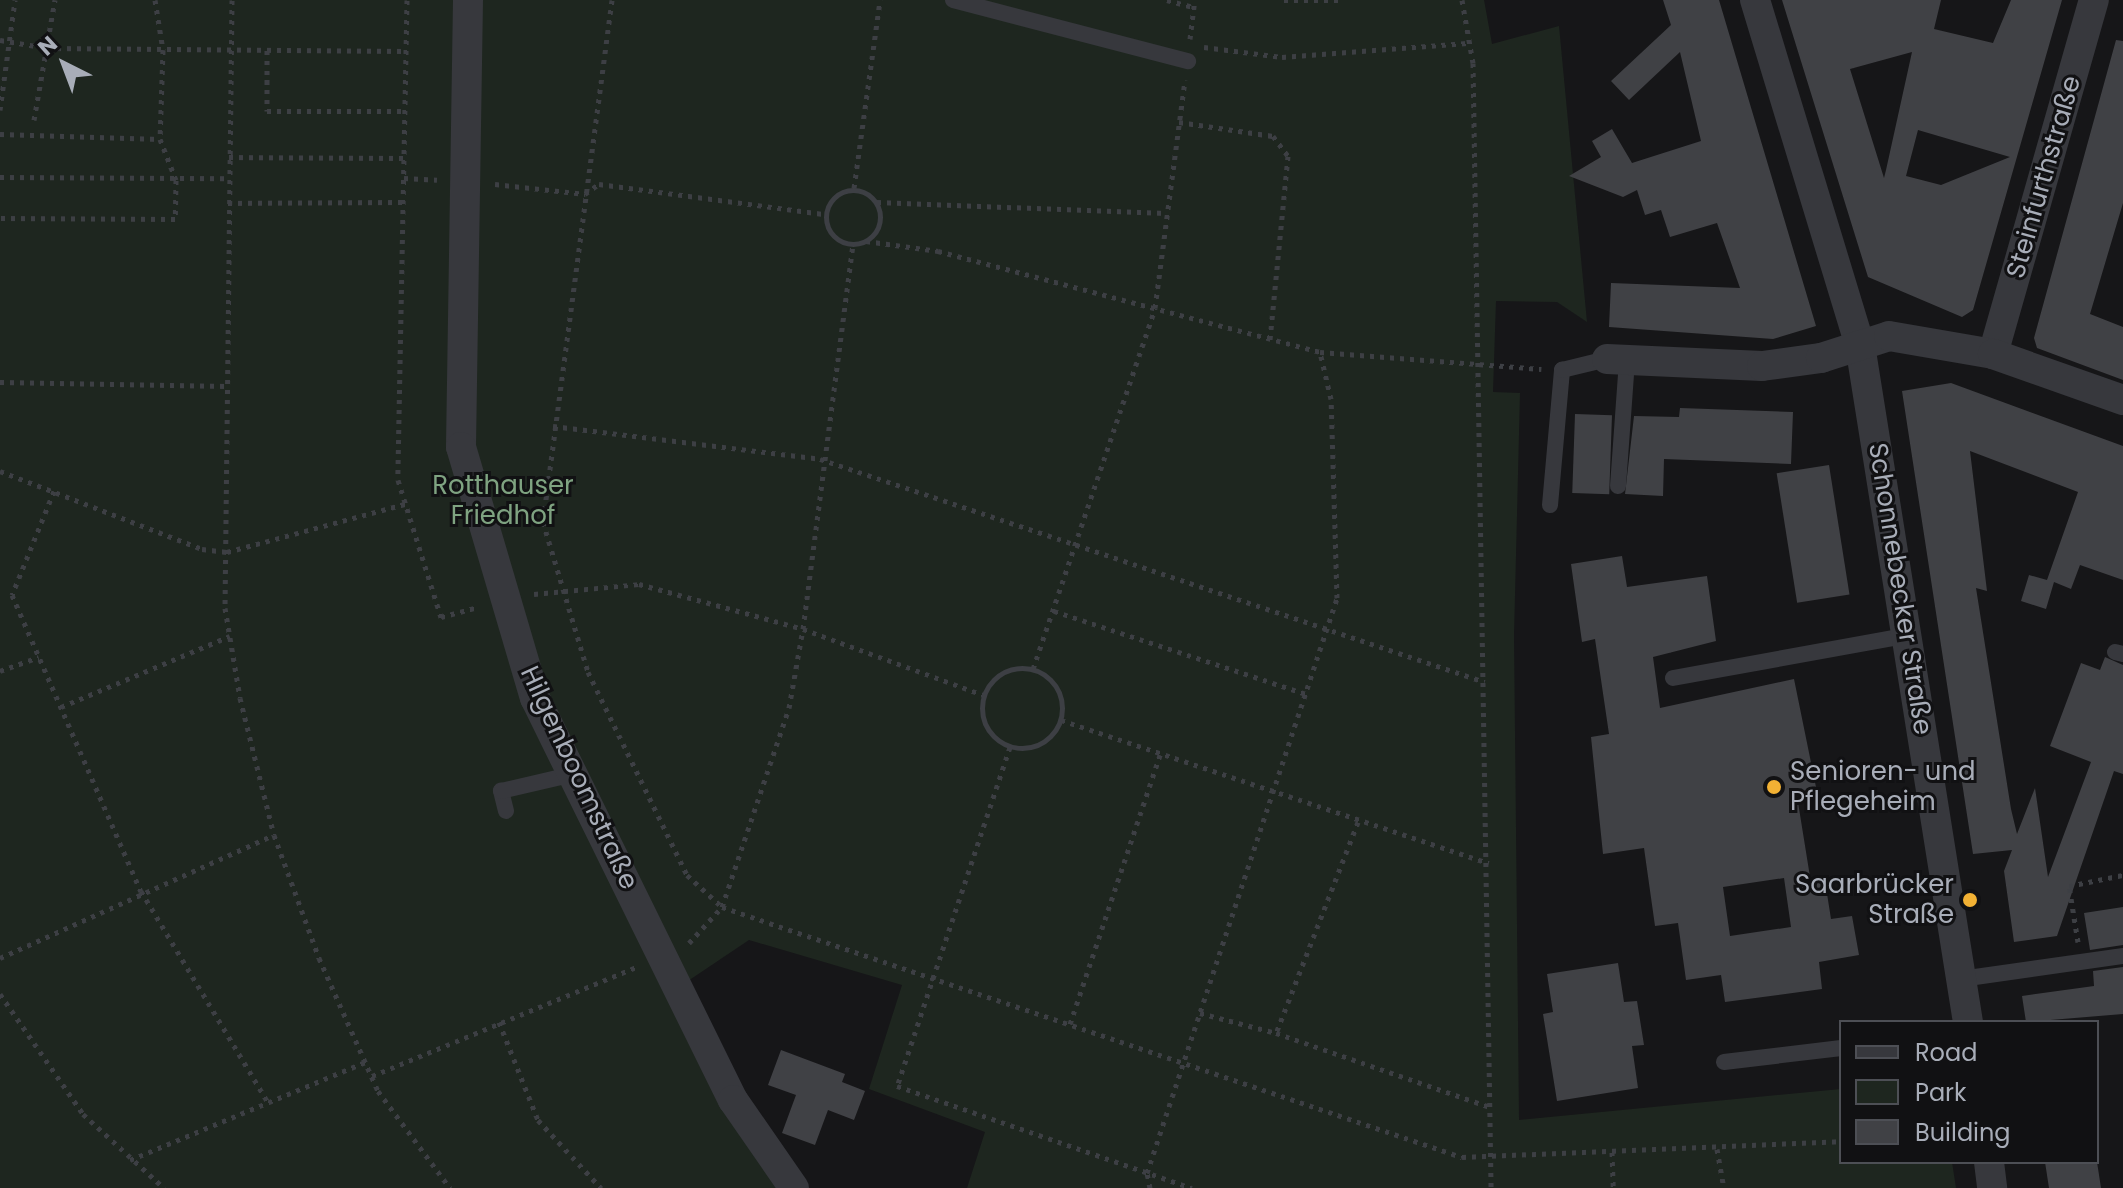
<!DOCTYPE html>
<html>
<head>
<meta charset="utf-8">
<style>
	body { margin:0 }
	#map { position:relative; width:2123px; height:1188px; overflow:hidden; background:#161618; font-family:Poppins,sans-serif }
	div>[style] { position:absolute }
	.green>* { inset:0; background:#1e261f }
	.building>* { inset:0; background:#404145; transform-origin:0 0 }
	.path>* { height:5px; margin-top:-2.5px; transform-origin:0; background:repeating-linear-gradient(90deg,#3d3f44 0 4px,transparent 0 10px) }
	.path>.ring { margin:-2.5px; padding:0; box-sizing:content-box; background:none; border:5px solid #3d3f44; border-radius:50% }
	.lane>* { height:16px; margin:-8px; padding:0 8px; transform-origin:8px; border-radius:8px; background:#37383d }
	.street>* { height:30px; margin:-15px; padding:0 15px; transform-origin:15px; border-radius:15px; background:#37383d }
	.dots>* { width:22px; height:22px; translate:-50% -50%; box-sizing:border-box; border:4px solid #111113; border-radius:50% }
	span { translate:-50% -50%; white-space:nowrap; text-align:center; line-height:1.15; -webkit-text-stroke:6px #111113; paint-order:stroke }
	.street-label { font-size:26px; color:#a8adb8 }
	.park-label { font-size:26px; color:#7fa381 }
	.poi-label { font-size:26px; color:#a8adb8 }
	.left { translate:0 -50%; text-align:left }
	.right { translate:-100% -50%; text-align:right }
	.legend { position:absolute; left:1839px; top:1020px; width:260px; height:144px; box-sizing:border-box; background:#111113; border:2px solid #4d4f55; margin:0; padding:10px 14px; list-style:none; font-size:24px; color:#a8adb8 }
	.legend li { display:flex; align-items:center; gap:16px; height:40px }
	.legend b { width:40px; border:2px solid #4d4f55 }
	.north { position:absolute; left:24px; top:24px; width:80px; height:80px; -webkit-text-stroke:6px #111113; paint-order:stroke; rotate:318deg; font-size:22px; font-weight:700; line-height:32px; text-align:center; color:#a8adb8 }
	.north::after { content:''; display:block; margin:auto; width:28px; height:36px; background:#a8adb8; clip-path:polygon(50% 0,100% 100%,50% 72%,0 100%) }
</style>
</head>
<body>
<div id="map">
	<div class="green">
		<i style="clip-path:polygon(0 0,1484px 0,1492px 44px,1559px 26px,1587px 322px,1557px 302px,1496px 301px,1493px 392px,1520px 393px,1514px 636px,1519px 1120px,1841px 1089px,1841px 1162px,1952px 1162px,1956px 1188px,967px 1188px,985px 1132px,869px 1089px,902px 985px,749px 940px,676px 989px,786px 1188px,0 1188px)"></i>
	</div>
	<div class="building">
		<i style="clip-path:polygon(1663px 0,1719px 0,1816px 326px,1773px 339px,1609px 327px,1611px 283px,1740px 288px,1717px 223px,1670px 237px,1661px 210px,1645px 215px,1637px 190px,1623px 197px,1569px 176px,1601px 157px,1592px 141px,1612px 129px,1632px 163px,1701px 141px,1680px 52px,1629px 100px,1611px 81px,1671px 25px)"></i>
		<i style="clip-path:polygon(evenodd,1782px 0,1941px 0,1934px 29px,1993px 43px,2011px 0,2062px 0,1973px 310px,1962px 317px,1868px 277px,1782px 0,1912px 52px,1886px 170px,1884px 178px,1850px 69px,1912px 52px,1782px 0,1918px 130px,2010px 157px,1941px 185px,1906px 176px,1918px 130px)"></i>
		<i style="clip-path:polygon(2116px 40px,2123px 41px,2123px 203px,2090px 314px,2123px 327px,2123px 380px,2037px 348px,2034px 338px)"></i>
		<i style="clip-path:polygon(1951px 383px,2123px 446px,2123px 580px,2080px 565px,2071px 589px,2054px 582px,2046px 609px,2021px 601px,2029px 575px,2054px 582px,2047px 580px,2078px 492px,1970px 451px,1987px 591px,1976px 588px,2011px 809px,2017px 834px,2035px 788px,2048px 877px,2091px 762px,2050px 746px,2081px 663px,2100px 670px,2105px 657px,2123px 665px,2123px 774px,2114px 771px,2057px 936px,2014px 942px,2004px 871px,2012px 850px,1973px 854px,1902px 391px)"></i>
		<i style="clip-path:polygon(1680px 408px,1793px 412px,1791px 464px,1664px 459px,1663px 496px,1625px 494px,1634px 416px,1679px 417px)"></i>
		<i style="left:1575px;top:414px;width:37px;height:79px;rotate:2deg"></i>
		<i style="left:1829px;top:465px;width:131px;height:53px;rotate:81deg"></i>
		<i style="clip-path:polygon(evenodd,1622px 556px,1627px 587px,1707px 576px,1716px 641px,1653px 657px,1660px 708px,1794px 679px,1817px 792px,1797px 796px,1811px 883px,1825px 881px,1831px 919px,1852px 916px,1859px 955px,1819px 962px,1822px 989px,1725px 1002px,1721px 975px,1686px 980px,1678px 923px,1655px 926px,1644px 848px,1603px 854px,1591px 737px,1609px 734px,1595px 639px,1582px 642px,1571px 564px,1622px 556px,1784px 878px,1791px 927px,1730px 936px,1723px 887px,1784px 878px)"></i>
		<i style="clip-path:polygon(2123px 907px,2123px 945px,2090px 950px,2084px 913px)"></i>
		<i style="clip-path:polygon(1618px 963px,1624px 1002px,1637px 1001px,1644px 1045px,1632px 1046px,1638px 1088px,1557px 1101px,1543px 1014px,1553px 1012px,1547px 974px)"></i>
		<i style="clip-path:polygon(2123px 967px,2123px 1014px,2026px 1022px,2022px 996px,2094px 986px,2093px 971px)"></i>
		<i style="clip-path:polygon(781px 1050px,845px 1074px,842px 1082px,865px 1091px,854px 1120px,828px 1110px,815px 1145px,782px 1133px,796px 1095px,768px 1085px)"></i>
		<i style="clip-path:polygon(2045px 1162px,2097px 1162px,2101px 1188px,2049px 1188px)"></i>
	</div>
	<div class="path">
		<i style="left:155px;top:0;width:51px;rotate:80.9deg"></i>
		<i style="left:163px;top:50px;width:89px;rotate:91.9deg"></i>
		<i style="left:232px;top:0;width:608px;rotate:90.66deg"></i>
		<i style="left:225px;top:608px;width:91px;rotate:80.5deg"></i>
		<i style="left:240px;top:698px;width:141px;rotate:76.1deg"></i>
		<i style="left:274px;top:835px;width:131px;rotate:69.9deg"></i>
		<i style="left:319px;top:958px;width:145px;rotate:66.1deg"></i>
		<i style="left:378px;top:1091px;width:121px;rotate:53.4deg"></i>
		<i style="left:407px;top:0;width:480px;rotate:91.1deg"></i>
		<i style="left:398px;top:480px;width:144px;rotate:72.6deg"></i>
		<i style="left:441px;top:617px;width:38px;rotate:-15deg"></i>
		<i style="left:612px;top:0;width:527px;rotate:97.53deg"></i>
		<i style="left:543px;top:522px;width:157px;rotate:73.3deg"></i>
		<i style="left:588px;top:672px;width:226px;rotate:64deg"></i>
		<i style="left:687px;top:875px;width:47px;rotate:42.4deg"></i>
		<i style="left:722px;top:907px;width:210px;rotate:-71.4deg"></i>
		<i style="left:789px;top:708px;width:80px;rotate:-80deg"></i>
		<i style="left:803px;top:629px;width:192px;rotate:20.1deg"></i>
		<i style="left:1167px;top:0;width:28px;rotate:15deg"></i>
		<i style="left:1284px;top:0;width:57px"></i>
		<i style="left:1462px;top:0;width:64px;rotate:80.1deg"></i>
		<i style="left:1473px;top:63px;width:1125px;rotate:89.08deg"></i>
		<i style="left:1190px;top:39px;width:39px;rotate:-83deg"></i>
		<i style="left:0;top:40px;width:48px;rotate:9.7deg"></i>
		<i style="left:47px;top:48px;width:358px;rotate:0.5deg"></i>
		<i style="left:1204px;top:47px;width:79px;rotate:7.3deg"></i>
		<i style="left:1282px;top:57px;width:189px;rotate:-4.3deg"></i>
		<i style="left:267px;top:50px;width:61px;rotate:90deg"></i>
		<i style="left:267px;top:111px;width:139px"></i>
		<i style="left:0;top:110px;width:111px;rotate:-82.2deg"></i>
		<i style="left:34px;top:120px;width:122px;rotate:-80.1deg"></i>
		<i style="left:1179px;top:122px;width:95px;rotate:8.5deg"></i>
		<i style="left:1273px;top:136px;width:25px;rotate:53deg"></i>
		<i style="left:1288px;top:156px;width:186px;rotate:95.6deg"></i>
		<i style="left:0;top:134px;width:160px;rotate:1.8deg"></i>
		<i style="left:160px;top:139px;width:44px;rotate:68.7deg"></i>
		<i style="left:176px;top:180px;width:39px;rotate:91deg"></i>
		<i style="left:175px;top:219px;width:175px;rotate:-179.7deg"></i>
		<i style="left:229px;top:157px;width:176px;rotate:0.3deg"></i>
		<i style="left:0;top:177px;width:228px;rotate:0.3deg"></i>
		<i style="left:404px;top:178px;width:33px;rotate:3deg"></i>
		<i style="left:495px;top:184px;width:91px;rotate:6.3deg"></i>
		<i style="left:585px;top:194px;width:17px;rotate:-36deg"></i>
		<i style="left:599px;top:184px;width:228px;rotate:7.6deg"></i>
		<i style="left:854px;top:188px;width:190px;rotate:-82.1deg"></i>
		<i class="ring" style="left:826px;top:190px;width:49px;height:49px"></i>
		<i style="left:877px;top:202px;width:289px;rotate:2.2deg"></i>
		<i style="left:228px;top:203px;width:176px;rotate:-0.3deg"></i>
		<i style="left:866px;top:241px;width:73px;rotate:7.9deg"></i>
		<i style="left:938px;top:251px;width:395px;rotate:14.8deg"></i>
		<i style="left:1320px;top:352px;width:222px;rotate:4.4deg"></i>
		<i style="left:0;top:382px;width:227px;rotate:1deg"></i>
		<i style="left:553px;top:426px;width:269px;rotate:7deg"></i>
		<i style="left:820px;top:459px;width:701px;rotate:18.54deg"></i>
		<i style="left:0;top:471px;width:217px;rotate:21.1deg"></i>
		<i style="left:202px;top:549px;width:25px;rotate:7deg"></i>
		<i style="left:227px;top:552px;width:188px;rotate:-15.1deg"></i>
		<i style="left:54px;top:491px;width:112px;rotate:112deg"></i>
		<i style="left:12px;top:595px;width:323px;rotate:66.5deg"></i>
		<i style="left:141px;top:891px;width:245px;rotate:59deg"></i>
		<i style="left:534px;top:594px;width:105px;rotate:-5.4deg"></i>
		<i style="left:639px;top:584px;width:170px;rotate:15.3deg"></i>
		<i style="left:803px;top:629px;width:387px;rotate:-82.6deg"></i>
		<i style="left:1054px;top:611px;width:265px;rotate:18.2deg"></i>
		<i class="ring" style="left:982px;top:668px;width:75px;height:75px"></i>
		<i style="left:1033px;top:669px;width:381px;rotate:-71.3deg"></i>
		<i style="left:1155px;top:308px;width:230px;rotate:-82.5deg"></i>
		<i style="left:0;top:671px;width:41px;rotate:-19.7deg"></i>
		<i style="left:61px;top:707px;width:183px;rotate:-22.8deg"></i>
		<i style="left:1061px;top:720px;width:451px;rotate:18.5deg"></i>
		<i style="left:1010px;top:747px;width:357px;rotate:108.4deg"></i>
		<i style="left:897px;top:1086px;width:312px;rotate:19.1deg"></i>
		<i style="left:1358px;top:822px;width:226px;rotate:111.2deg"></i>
		<i style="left:1276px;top:1033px;width:226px;rotate:19.1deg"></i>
		<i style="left:2078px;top:942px;width:57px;rotate:-99.1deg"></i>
		<i style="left:2069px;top:886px;width:55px;rotate:-11.5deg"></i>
		<i style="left:689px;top:943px;width:49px;rotate:-47.5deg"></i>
		<i style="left:722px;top:907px;width:781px;rotate:18.67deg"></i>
		<i style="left:1462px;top:1157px;width:379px;rotate:-2.4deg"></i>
		<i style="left:0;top:958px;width:300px;rotate:-24.2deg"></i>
		<i style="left:0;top:994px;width:146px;rotate:55.3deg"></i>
		<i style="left:83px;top:1114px;width:110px;rotate:42.4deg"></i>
		<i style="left:1200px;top:1013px;width:79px;rotate:14.7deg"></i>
		<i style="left:499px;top:1022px;width:105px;rotate:68.3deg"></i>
		<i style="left:538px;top:1120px;width:93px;rotate:47.2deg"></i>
		<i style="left:1070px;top:1024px;width:284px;rotate:-71.5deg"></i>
		<i style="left:372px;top:1076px;width:286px;rotate:-22.4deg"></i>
		<i style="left:1717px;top:1149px;width:40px;rotate:80deg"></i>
		<i style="left:1612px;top:1152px;width:36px;rotate:88deg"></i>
		<i style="left:130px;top:1160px;width:256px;rotate:-22.6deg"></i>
		<i style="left:1150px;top:1188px;width:15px;rotate:-101deg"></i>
		<i style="left:1147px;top:1173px;width:606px;rotate:-71.71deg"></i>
		<i style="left:1337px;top:598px;width:199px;rotate:-91.7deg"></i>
		<i style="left:1331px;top:399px;width:48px;rotate:-103.2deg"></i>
	</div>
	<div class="lane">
		<i style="left:953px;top:0;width:243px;rotate:14.6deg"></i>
		<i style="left:1618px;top:486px;width:126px;rotate:-85.9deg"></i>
		<i style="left:1550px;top:505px;width:136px;rotate:-84.9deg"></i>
		<i style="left:1562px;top:370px;width:46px;rotate:-13.7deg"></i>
		<i style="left:2115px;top:652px;width:8px;rotate:14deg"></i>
		<i style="left:1673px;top:678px;width:240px;rotate:-10.3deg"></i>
		<i style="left:506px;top:811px;width:21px;rotate:-104deg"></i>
		<i style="left:501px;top:791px;width:75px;rotate:-13.1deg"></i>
		<i style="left:1961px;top:979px;width:164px;rotate:-8.1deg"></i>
		<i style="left:1724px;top:1062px;width:118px;rotate:-6.8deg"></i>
	</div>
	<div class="street">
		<i style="left:468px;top:0;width:447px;rotate:90.9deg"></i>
		<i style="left:461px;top:447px;width:262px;rotate:73.6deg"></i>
		<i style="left:535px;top:698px;width:448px;rotate:63.8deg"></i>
		<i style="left:733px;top:1100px;width:107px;rotate:55.3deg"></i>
		<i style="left:1755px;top:0;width:361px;rotate:73.1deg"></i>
		<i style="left:1860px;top:345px;width:686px;rotate:80.94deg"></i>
		<i style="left:1993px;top:354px;width:368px;rotate:-74.1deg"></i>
		<i style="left:1607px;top:359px;width:155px;rotate:2.6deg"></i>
		<i style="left:1762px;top:366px;width:60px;rotate:-7.7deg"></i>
		<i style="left:1821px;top:358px;width:71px;rotate:-17.9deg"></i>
		<i style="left:1889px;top:336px;width:106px;rotate:9.8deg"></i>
		<i style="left:1993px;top:354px;width:138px;rotate:19.5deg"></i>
		<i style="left:1989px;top:1162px;width:26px;rotate:83deg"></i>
	</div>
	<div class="dots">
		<i style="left:1774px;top:787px;background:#f2b134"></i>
		<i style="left:1970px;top:900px;background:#f2b134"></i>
	</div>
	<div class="street-label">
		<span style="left:2044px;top:177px;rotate:-74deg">Steinfurthstraße</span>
		<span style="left:1900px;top:589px;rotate:81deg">Schonnebecker Straße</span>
		<span style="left:579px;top:778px;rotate:65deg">Hilgenboomstraße</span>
	</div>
	<div class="park-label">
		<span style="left:503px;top:501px">Rotthauser<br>Friedhof</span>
	</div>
	<div class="poi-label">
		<span class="left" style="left:1790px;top:787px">Senioren- und<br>Pflegeheim</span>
		<span class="right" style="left:1954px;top:900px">Saarbrücker<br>Straße</span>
	</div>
	<ul class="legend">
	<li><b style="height:10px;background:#37383d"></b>Road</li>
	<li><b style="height:22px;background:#1e261f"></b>Park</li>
	<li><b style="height:22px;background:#404145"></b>Building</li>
	</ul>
	<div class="north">N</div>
</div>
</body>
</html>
